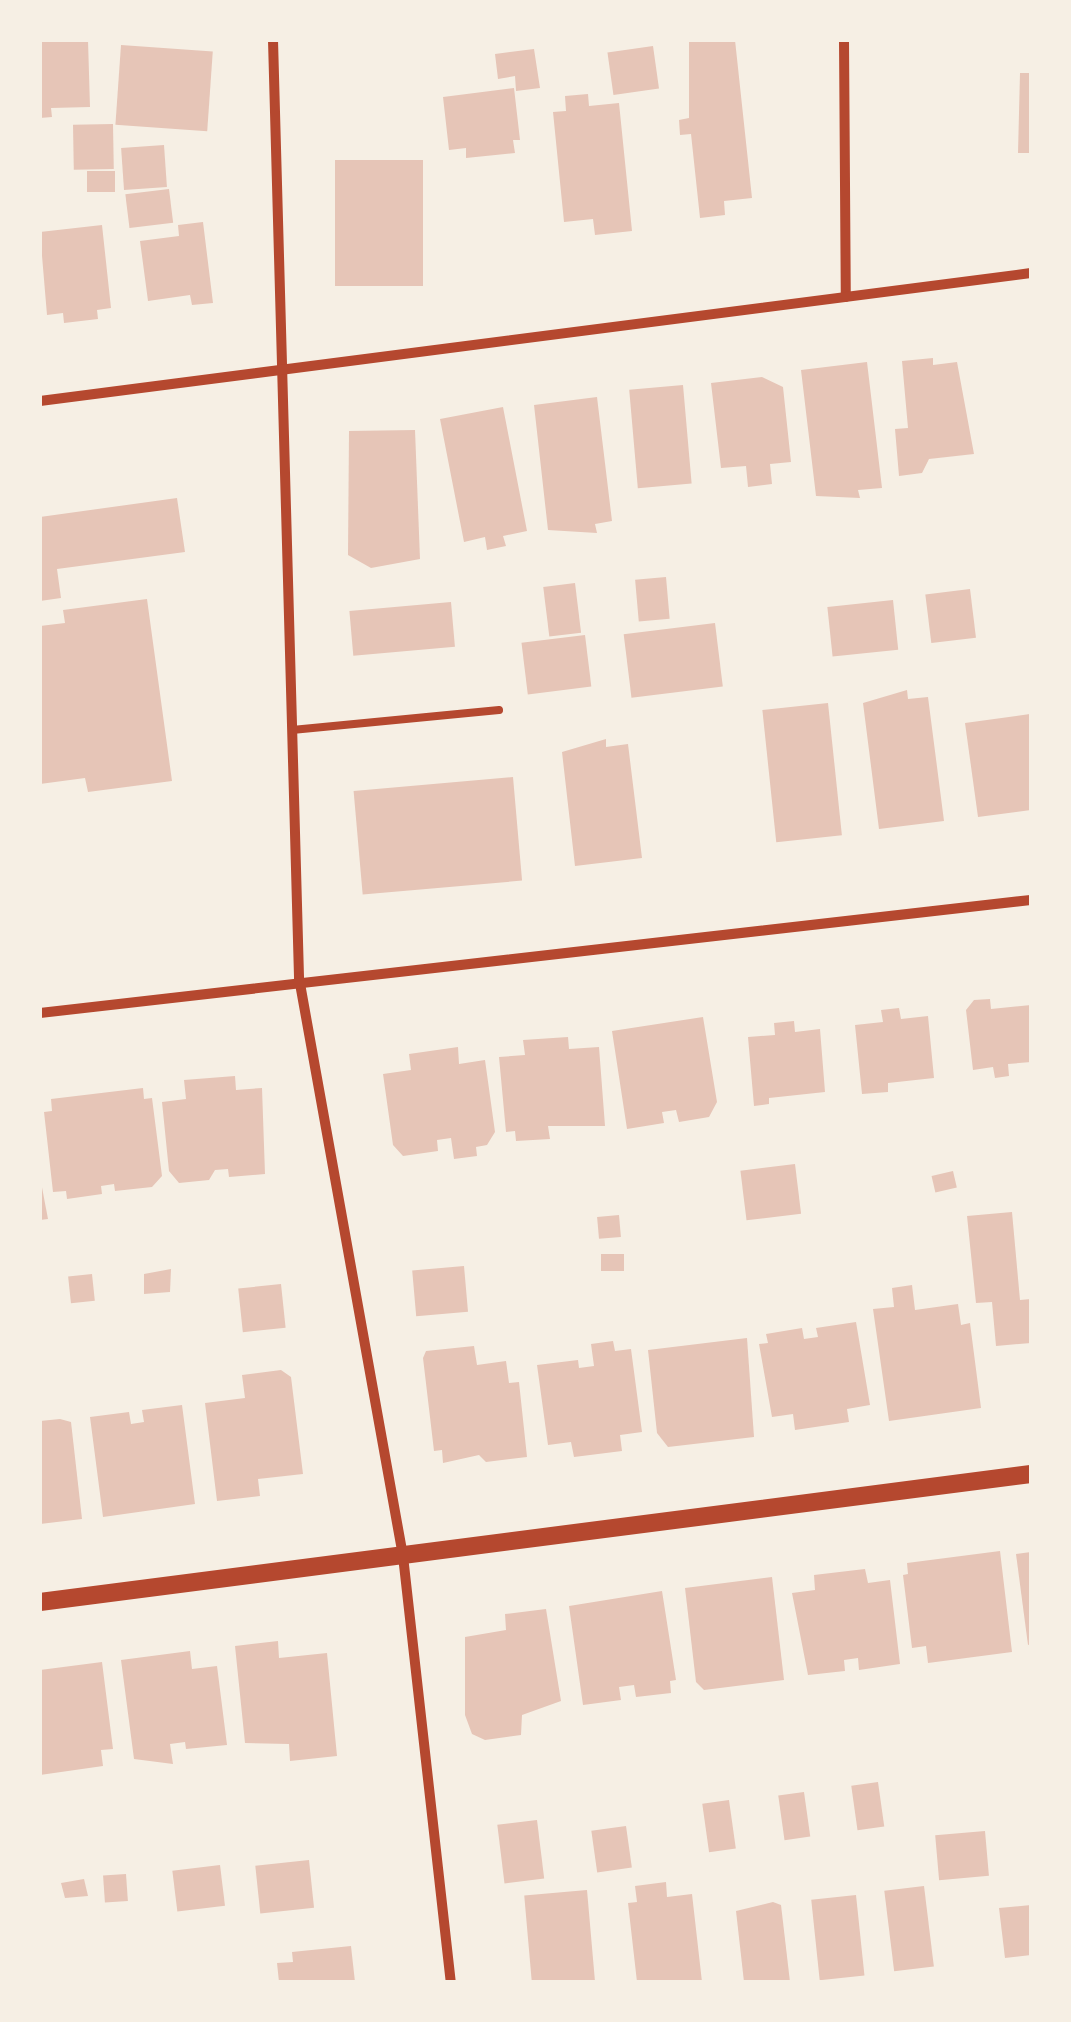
<!DOCTYPE html>
<html>
<head>
<meta charset="utf-8">
<style>
	body { margin:0 }
	#map { position:relative; width:1071px; height:2022px; overflow:hidden; background:#f6efe4; font-family:"IBM Plex Sans",sans-serif }
	div>[style] { position:absolute }
	.building>* { inset:0; background:#e6c5b7; transform-origin:0 0 }
	.service>* { height:8px; margin:-4px; padding:0 4px; transform-origin:4px; border-radius:4px; background:#b5482f }
	.minor>* { height:10px; margin:-5px; padding:0 5px; transform-origin:5px; border-radius:5px; background:#b5482f }
	.tertiary>* { height:18px; margin:-9px; padding:0 9px; transform-origin:9px; border-radius:9px; background:#b5482f }
	span { translate:-50% -50%; white-space:nowrap; text-align:center; line-height:1.15; -webkit-text-stroke:9px #f6efe4; paint-order:stroke }
	.frame { position:absolute; inset:0; border:42px solid #f6efe4; pointer-events:none }
</style>
</head>
<body>
<div id="map">
	<div class="building">
		<i style="clip-path:polygon(88px 40px,90px 107px,51px 108px,52px 117px,40px 118px,40px 42px)"></i>
		<i style="clip-path:polygon(735px 40px,752px 198px,724px 201px,725px 215px,700px 218px,691px 134px,680px 135px,679px 120px,689px 118px,689px 42px)"></i>
		<i style="left:121px;top:45px;width:92px;height:80px;rotate:4deg"></i>
		<i style="left:653px;top:46px;width:43px;height:46px;rotate:82deg"></i>
		<i style="clip-path:polygon(534px 49px,540px 88px,516px 91px,515px 76px,498px 79px,495px 54px)"></i>
		<i style="clip-path:polygon(1020px 73px,1031px 73px,1031px 153px,1018px 153px)"></i>
		<i style="clip-path:polygon(514px 88px,520px 140px,513px 140px,515px 153px,466px 158px,466px 148px,449px 150px,443px 97px)"></i>
		<i style="clip-path:polygon(588px 94px,589px 106px,619px 103px,632px 231px,595px 235px,593px 219px,564px 222px,553px 112px,566px 111px,565px 96px)"></i>
		<i style="left:113px;top:124px;width:45px;height:40px;rotate:89deg"></i>
		<i style="left:164px;top:145px;width:42px;height:43px;rotate:86deg"></i>
		<i style="left:423px;top:160px;width:126px;height:88px;rotate:90deg"></i>
		<i style="left:87px;top:171px;width:28px;height:21px"></i>
		<i style="left:169px;top:189px;width:34px;height:44px;rotate:83deg"></i>
		<i style="clip-path:polygon(203px 222px,213px 303px,192px 305px,190px 295px,148px 301px,140px 241px,179px 236px,178px 225px)"></i>
		<i style="clip-path:polygon(102px 225px,111px 308px,97px 310px,98px 319px,64px 323px,63px 313px,47px 315px,40px 232px)"></i>
		<i style="clip-path:polygon(933px 358px,933px 365px,957px 362px,974px 454px,929px 459px,922px 473px,899px 476px,895px 429px,908px 428px,902px 361px)"></i>
		<i style="clip-path:polygon(867px 362px,882px 488px,858px 490px,860px 498px,816px 496px,801px 370px)"></i>
		<i style="clip-path:polygon(762px 377px,783px 387px,791px 462px,770px 464px,772px 484px,748px 487px,746px 466px,721px 468px,711px 383px)"></i>
		<i style="left:683px;top:385px;width:99px;height:54px;rotate:85deg"></i>
		<i style="clip-path:polygon(597px 397px,612px 521px,595px 524px,597px 533px,548px 530px,534px 405px)"></i>
		<i style="clip-path:polygon(503px 407px,527px 531px,503px 536px,506px 546px,487px 550px,485px 537px,464px 542px,440px 419px)"></i>
		<i style="clip-path:polygon(415px 430px,420px 559px,371px 568px,348px 555px,349px 431px)"></i>
		<i style="clip-path:polygon(177px 498px,185px 552px,57px 569px,61px 598px,40px 601px,40px 517px)"></i>
		<i style="left:666px;top:577px;width:42px;height:31px;rotate:85deg"></i>
		<i style="left:575px;top:583px;width:50px;height:32px;rotate:83deg"></i>
		<i style="left:970px;top:589px;width:49px;height:45px;rotate:83deg"></i>
		<i style="clip-path:polygon(147px 599px,172px 781px,88px 792px,85px 778px,40px 784px,40px 626px,65px 623px,63px 610px)"></i>
		<i style="left:893px;top:600px;width:50px;height:66px;rotate:84deg"></i>
		<i style="left:451px;top:602px;width:45px;height:102px;rotate:85deg"></i>
		<i style="left:715px;top:623px;width:64px;height:92px;rotate:83deg"></i>
		<i style="left:585px;top:635px;width:52px;height:64px;rotate:83deg"></i>
		<i style="clip-path:polygon(907px 690px,908px 699px,928px 697px,944px 821px,879px 829px,863px 703px)"></i>
		<i style="left:828px;top:703px;width:133px;height:66px;rotate:84deg"></i>
		<i style="clip-path:polygon(1030px 714px,1031px 810px,978px 817px,965px 723px)"></i>
		<i style="clip-path:polygon(606px 739px,606px 747px,628px 744px,642px 858px,575px 866px,562px 752px)"></i>
		<i style="left:513px;top:777px;width:104px;height:160px;rotate:85deg"></i>
		<i style="clip-path:polygon(990px 999px,991px 1009px,1031px 1005px,1031px 1062px,1008px 1064px,1009px 1076px,995px 1078px,993px 1067px,973px 1070px,966px 1010px,974px 1000px)"></i>
		<i style="clip-path:polygon(899px 1008px,901px 1019px,928px 1016px,934px 1078px,888px 1083px,888px 1092px,862px 1094px,855px 1025px,883px 1022px,881px 1010px)"></i>
		<i style="clip-path:polygon(703px 1017px,717px 1102px,709px 1117px,679px 1122px,676px 1110px,662px 1112px,664px 1123px,627px 1129px,612px 1031px)"></i>
		<i style="clip-path:polygon(794px 1021px,795px 1032px,820px 1029px,825px 1092px,769px 1098px,769px 1104px,754px 1106px,748px 1037px,775px 1035px,774px 1023px)"></i>
		<i style="clip-path:polygon(568px 1037px,569px 1049px,599px 1047px,605px 1126px,548px 1126px,550px 1139px,516px 1141px,515px 1131px,506px 1132px,499px 1057px,525px 1055px,523px 1040px)"></i>
		<i style="clip-path:polygon(458px 1047px,459px 1064px,485px 1060px,495px 1132px,487px 1145px,476px 1147px,477px 1156px,454px 1159px,451px 1138px,437px 1140px,438px 1151px,403px 1156px,393px 1145px,383px 1074px,411px 1070px,409px 1054px)"></i>
		<i style="clip-path:polygon(235px 1076px,236px 1090px,262px 1088px,265px 1174px,229px 1177px,228px 1169px,215px 1170px,209px 1180px,179px 1183px,169px 1171px,162px 1102px,186px 1099px,184px 1080px)"></i>
		<i style="clip-path:polygon(143px 1088px,144px 1099px,152px 1098px,162px 1176px,152px 1187px,115px 1191px,114px 1184px,101px 1186px,102px 1194px,67px 1199px,66px 1191px,53px 1192px,44px 1112px,52px 1111px,51px 1099px)"></i>
		<i style="left:795px;top:1164px;width:50px;height:55px;rotate:83deg"></i>
		<i style="left:953px;top:1171px;width:17px;height:22px;rotate:77deg"></i>
		<i style="clip-path:polygon(40px 1177px,48px 1219px,40px 1220px)"></i>
		<i style="clip-path:polygon(1012px 1212px,1020px 1300px,1031px 1299px,1031px 1343px,996px 1346px,992px 1302px,976px 1303px,967px 1216px)"></i>
		<i style="left:619px;top:1215px;width:22px;height:22px;rotate:85deg"></i>
		<i style="left:601px;top:1254px;width:23px;height:17px"></i>
		<i style="left:464px;top:1266px;width:46px;height:52px;rotate:85deg"></i>
		<i style="clip-path:polygon(171px 1269px,170px 1292px,144px 1294px,144px 1274px)"></i>
		<i style="left:92px;top:1274px;width:27px;height:24px;rotate:84deg"></i>
		<i style="left:281px;top:1284px;width:44px;height:43px;rotate:84deg"></i>
		<i style="clip-path:polygon(912px 1285px,915px 1310px,958px 1304px,961px 1325px,970px 1323px,981px 1408px,889px 1421px,873px 1309px,894px 1307px,892px 1288px)"></i>
		<i style="clip-path:polygon(856px 1322px,870px 1405px,847px 1409px,849px 1422px,795px 1430px,793px 1414px,772px 1417px,759px 1344px,768px 1343px,766px 1334px,802px 1328px,804px 1339px,818px 1337px,816px 1328px)"></i>
		<i style="clip-path:polygon(747px 1338px,754px 1437px,668px 1447px,657px 1433px,648px 1350px)"></i>
		<i style="clip-path:polygon(613px 1341px,615px 1351px,631px 1349px,642px 1432px,620px 1435px,622px 1451px,574px 1457px,571px 1442px,548px 1445px,537px 1365px,578px 1360px,579px 1368px,594px 1366px,591px 1344px)"></i>
		<i style="clip-path:polygon(474px 1346px,477px 1365px,506px 1361px,509px 1383px,519px 1382px,527px 1457px,486px 1462px,479px 1455px,443px 1463px,442px 1450px,434px 1451px,423px 1358px,426px 1351px)"></i>
		<i style="clip-path:polygon(281px 1370px,291px 1377px,303px 1474px,258px 1479px,260px 1496px,217px 1501px,205px 1403px,245px 1398px,242px 1375px)"></i>
		<i style="clip-path:polygon(182px 1405px,195px 1504px,103px 1517px,90px 1417px,129px 1412px,131px 1424px,144px 1422px,142px 1410px)"></i>
		<i style="clip-path:polygon(60px 1419px,71px 1422px,82px 1519px,40px 1524px,40px 1421px)"></i>
		<i style="clip-path:polygon(1000px 1551px,1012px 1652px,928px 1663px,926px 1646px,912px 1648px,903px 1575px,908px 1574px,907px 1563px)"></i>
		<i style="clip-path:polygon(1031px 1552px,1031px 1644px,1028px 1645px,1016px 1554px)"></i>
		<i style="clip-path:polygon(865px 1569px,868px 1583px,890px 1580px,900px 1664px,859px 1670px,858px 1658px,844px 1660px,845px 1671px,808px 1675px,792px 1593px,815px 1590px,814px 1575px)"></i>
		<i style="clip-path:polygon(772px 1577px,784px 1680px,704px 1690px,696px 1682px,685px 1588px)"></i>
		<i style="clip-path:polygon(662px 1591px,676px 1680px,670px 1681px,671px 1693px,636px 1697px,634px 1685px,619px 1687px,621px 1700px,583px 1705px,569px 1606px)"></i>
		<i style="clip-path:polygon(546px 1609px,561px 1701px,522px 1715px,521px 1735px,485px 1740px,472px 1734px,465px 1715px,465px 1637px,506px 1630px,505px 1614px)"></i>
		<i style="clip-path:polygon(278px 1641px,279px 1658px,327px 1653px,337px 1756px,290px 1761px,289px 1744px,245px 1743px,235px 1646px)"></i>
		<i style="clip-path:polygon(190px 1651px,192px 1669px,217px 1666px,227px 1745px,186px 1749px,185px 1742px,170px 1744px,173px 1764px,134px 1759px,121px 1660px)"></i>
		<i style="clip-path:polygon(102px 1662px,113px 1749px,101px 1750px,103px 1766px,40px 1775px,40px 1670px)"></i>
		<i style="left:878px;top:1782px;width:45px;height:27px;rotate:82deg"></i>
		<i style="left:804px;top:1792px;width:45px;height:26px;rotate:82deg"></i>
		<i style="left:729px;top:1800px;width:49px;height:27px;rotate:82deg"></i>
		<i style="left:537px;top:1820px;width:59px;height:40px;rotate:83deg"></i>
		<i style="left:626px;top:1826px;width:42px;height:35px;rotate:82deg"></i>
		<i style="left:985px;top:1831px;width:45px;height:50px;rotate:85deg"></i>
		<i style="left:309px;top:1860px;width:48px;height:54px;rotate:84deg"></i>
		<i style="left:220px;top:1865px;width:41px;height:48px;rotate:83deg"></i>
		<i style="left:126px;top:1874px;width:27px;height:23px;rotate:86deg"></i>
		<i style="clip-path:polygon(84px 1879px,88px 1896px,65px 1898px,61px 1883px)"></i>
		<i style="clip-path:polygon(666px 1882px,667px 1897px,692px 1894px,702px 1982px,637px 1982px,628px 1903px,637px 1902px,635px 1886px)"></i>
		<i style="left:924px;top:1886px;width:81px;height:40px;rotate:83deg"></i>
		<i style="left:587px;top:1890px;width:92px;height:63px;rotate:85deg"></i>
		<i style="left:856px;top:1895px;width:81px;height:45px;rotate:84deg"></i>
		<i style="clip-path:polygon(773px 1902px,781px 1905px,790px 1982px,744px 1982px,736px 1911px)"></i>
		<i style="clip-path:polygon(1031px 1905px,1031px 1955px,1005px 1958px,999px 1908px)"></i>
		<i style="clip-path:polygon(351px 1946px,355px 1982px,279px 1982px,277px 1963px,293px 1962px,292px 1952px)"></i>
	</div>
	<div class="service">
		<i style="left:292px;top:730px;width:208px;rotate:-5.5deg"></i>
	</div>
	<div class="minor">
		<i style="left:273px;top:40px;width:938px;rotate:88.41deg"></i>
		<i style="left:299px;top:978px;width:587px;rotate:79.8deg"></i>
		<i style="left:403px;top:1556px;width:429px;rotate:83.6deg"></i>
		<i style="left:844px;top:40px;width:257px;rotate:89.6deg"></i>
		<i style="left:40px;top:401px;width:999px;rotate:-7.36deg"></i>
		<i style="left:40px;top:1013px;width:997px;rotate:-6.51deg"></i>
	</div>
	<div class="tertiary">
		<i style="left:40px;top:1602px;width:999px;rotate:-7.36deg"></i>
	</div>
	<div class="frame"></div>
</div>
</body>
</html>
